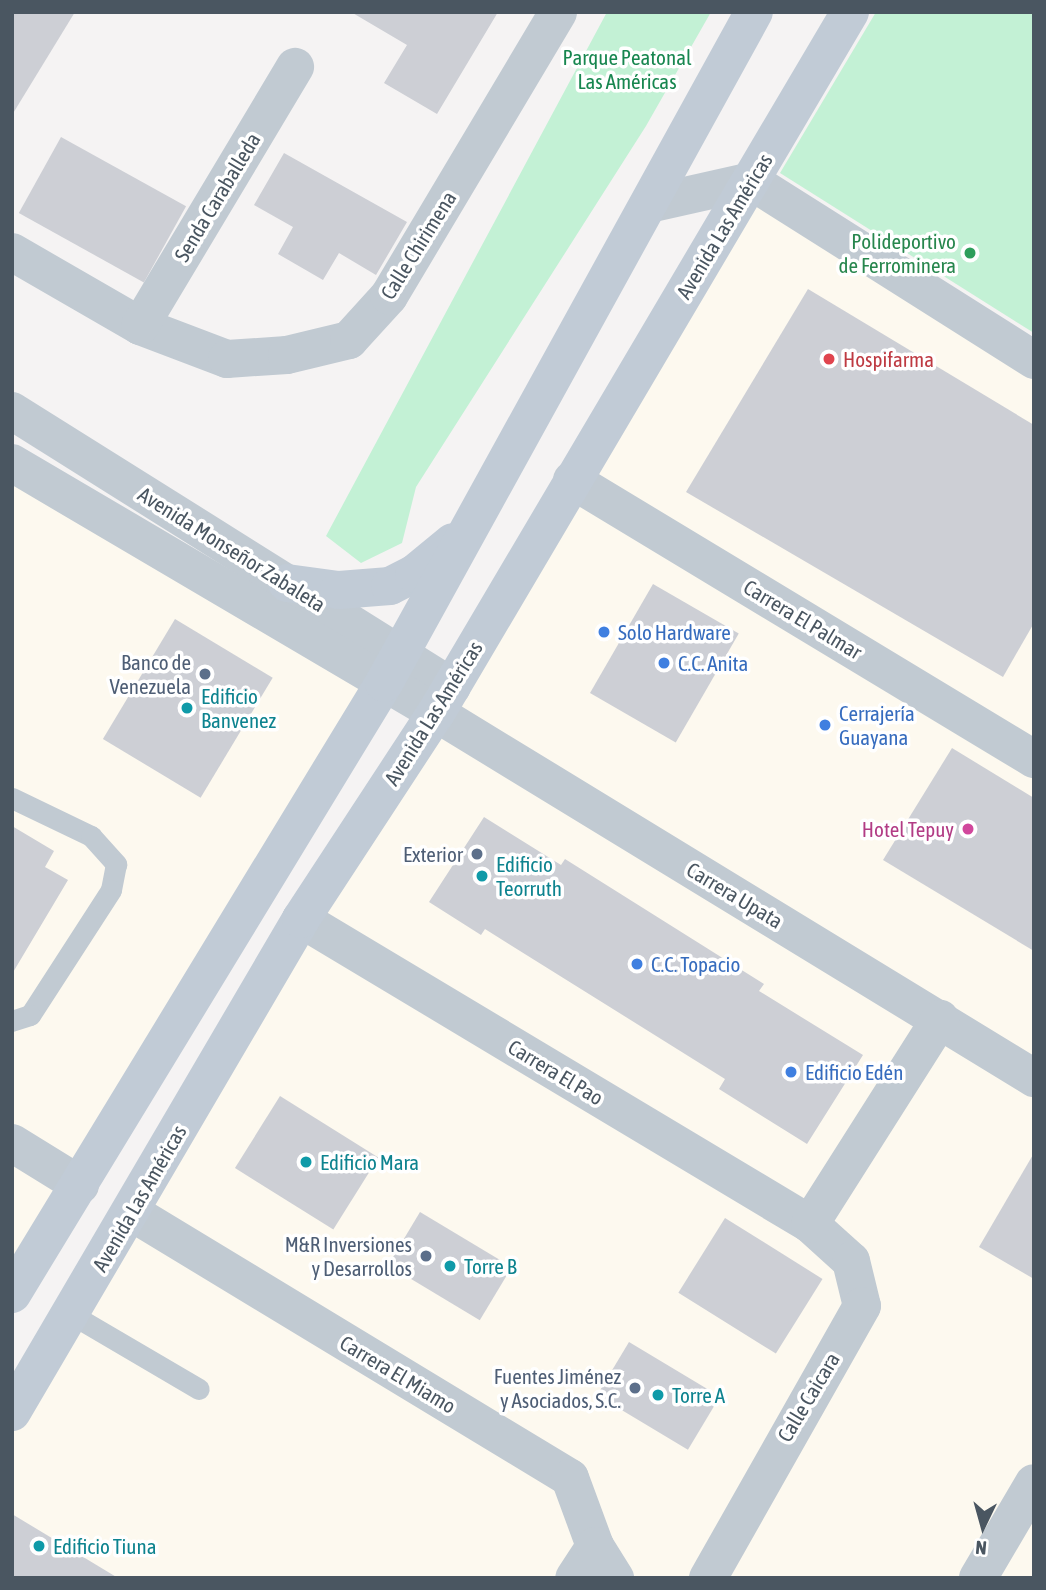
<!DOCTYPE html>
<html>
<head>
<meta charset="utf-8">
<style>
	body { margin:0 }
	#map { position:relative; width:1046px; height:1590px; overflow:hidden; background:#f5f3f3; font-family:"Asap Condensed",sans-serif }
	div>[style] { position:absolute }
	.commercial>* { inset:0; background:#fdf9ef }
	.green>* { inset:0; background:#c3f1d5 }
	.building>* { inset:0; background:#cdcfd5; transform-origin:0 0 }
	.service>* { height:21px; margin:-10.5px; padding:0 10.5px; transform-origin:10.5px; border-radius:10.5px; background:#c1cad2 }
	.minor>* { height:38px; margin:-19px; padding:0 19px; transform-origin:19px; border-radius:19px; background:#c1cad2 }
	.tertiary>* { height:38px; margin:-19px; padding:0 19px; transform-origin:19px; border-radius:19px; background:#c1cad2 }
	.secondary>* { height:38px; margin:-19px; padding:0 19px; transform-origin:19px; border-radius:19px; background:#c1cbd6 }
	.dots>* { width:19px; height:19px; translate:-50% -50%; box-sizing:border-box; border:4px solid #fff; border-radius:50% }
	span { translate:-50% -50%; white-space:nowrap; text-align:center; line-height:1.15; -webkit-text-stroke:7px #fff; paint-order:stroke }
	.park-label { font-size:21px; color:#17864f }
	.street-label { font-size:21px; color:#4a5661 }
	.leisure-label { font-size:21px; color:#27864d }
	.right { translate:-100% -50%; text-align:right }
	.health-label { font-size:21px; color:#be3a42 }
	.left { translate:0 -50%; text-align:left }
	.shop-label { font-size:21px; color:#366cbe }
	.service-label { font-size:21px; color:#4e5e75 }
	.culture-label { font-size:21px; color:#0d838f }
	.hotel-label { font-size:21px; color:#b23c85 }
	.frame { position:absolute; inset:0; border:14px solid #4a5661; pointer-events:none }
	.north { position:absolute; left:948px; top:1492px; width:70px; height:70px; -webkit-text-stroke:5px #fff; paint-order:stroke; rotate:185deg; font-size:19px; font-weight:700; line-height:28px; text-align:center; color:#4a5661 }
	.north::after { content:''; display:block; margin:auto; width:24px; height:32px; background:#4a5661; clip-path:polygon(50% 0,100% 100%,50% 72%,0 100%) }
</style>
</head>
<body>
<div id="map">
	<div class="commercial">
		<i style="clip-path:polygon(751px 181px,1034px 360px,1034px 1578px,12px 1578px,12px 1405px)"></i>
		<i style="clip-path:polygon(12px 463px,384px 683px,12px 1294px)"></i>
	</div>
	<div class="green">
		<i style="clip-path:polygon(607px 12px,711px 12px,646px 126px,416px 487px,402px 543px,361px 563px,326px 536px)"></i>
		<i style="clip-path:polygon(876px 12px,1034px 12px,1034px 333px,780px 173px)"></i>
	</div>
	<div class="building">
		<i style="clip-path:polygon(12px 12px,75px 12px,12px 115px)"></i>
		<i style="clip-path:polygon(351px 12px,498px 12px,437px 114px,384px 83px,407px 45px)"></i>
		<i style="left:61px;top:137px;width:143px;height:87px;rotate:29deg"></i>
		<i style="clip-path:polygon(284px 153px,407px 222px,376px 275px,339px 253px,323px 280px,278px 254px,293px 227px,254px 205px)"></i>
		<i style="clip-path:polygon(808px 289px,1034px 425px,1034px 623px,1003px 677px,686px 492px)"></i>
		<i style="left:653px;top:584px;width:99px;height:126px;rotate:30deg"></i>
		<i style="left:175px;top:619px;width:114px;height:140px;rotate:31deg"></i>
		<i style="clip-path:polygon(952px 748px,1034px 798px,1034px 951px,883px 860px)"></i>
		<i style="clip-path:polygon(484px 817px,561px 865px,565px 859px,764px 984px,759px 991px,863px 1055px,807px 1144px,719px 1089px,725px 1079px,485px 929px,481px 935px,429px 902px)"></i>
		<i style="clip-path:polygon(12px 826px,54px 851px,45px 867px,68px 880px,12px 974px)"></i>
		<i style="left:280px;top:1096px;width:116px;height:85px;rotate:32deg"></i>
		<i style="clip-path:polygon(1034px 1153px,1034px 1279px,979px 1247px)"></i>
		<i style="left:420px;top:1212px;width:107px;height:62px;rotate:31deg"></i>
		<i style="left:725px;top:1218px;width:115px;height:88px;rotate:32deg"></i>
		<i style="left:629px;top:1342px;width:106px;height:62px;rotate:31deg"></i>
		<i style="clip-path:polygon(12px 1514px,118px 1578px,12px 1578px)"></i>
	</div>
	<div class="service">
		<i style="left:12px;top:798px;width:88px;rotate:25.7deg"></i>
		<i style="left:91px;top:836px;width:38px;rotate:48deg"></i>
		<i style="left:116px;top:864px;width:26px;rotate:101deg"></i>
		<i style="left:111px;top:890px;width:149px;rotate:122.9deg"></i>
		<i style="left:30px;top:1015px;width:19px;rotate:162deg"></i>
		<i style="left:71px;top:1314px;width:148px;rotate:30.4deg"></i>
	</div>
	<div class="minor">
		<i style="left:649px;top:204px;width:105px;rotate:-12.7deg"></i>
		<i style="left:751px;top:181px;width:335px;rotate:32.3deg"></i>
		<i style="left:12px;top:252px;width:148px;rotate:30deg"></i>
		<i style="left:140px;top:326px;width:93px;rotate:20.8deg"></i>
		<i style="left:227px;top:359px;width:60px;rotate:-3.8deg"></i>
		<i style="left:287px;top:355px;width:64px;rotate:-13.6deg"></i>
		<i style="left:349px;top:340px;width:59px;rotate:-47.7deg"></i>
		<i style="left:389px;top:296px;width:330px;rotate:-59.2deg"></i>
		<i style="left:140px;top:326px;width:302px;rotate:-59.1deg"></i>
		<i style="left:572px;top:480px;width:540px;rotate:31.13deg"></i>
		<i style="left:436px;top:713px;width:701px;rotate:31.4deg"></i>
		<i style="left:301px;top:919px;width:593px;rotate:30.93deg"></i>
		<i style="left:810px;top:1224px;width:55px;rotate:42.1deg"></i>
		<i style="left:851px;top:1261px;width:46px;rotate:76.3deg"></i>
		<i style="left:862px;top:1306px;width:313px;rotate:119.5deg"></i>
		<i style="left:12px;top:1143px;width:80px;rotate:31.7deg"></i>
		<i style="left:131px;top:1212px;width:513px;rotate:31.21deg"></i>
		<i style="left:570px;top:1478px;width:72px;rotate:69.8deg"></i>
		<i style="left:595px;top:1546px;width:38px;rotate:123deg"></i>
		<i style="left:810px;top:1224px;width:243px;rotate:-57.6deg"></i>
		<i style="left:595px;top:1546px;width:38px;rotate:58deg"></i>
		<i style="left:978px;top:1578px;width:110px;rotate:-59.5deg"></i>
	</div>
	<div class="tertiary">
		<i style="left:12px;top:411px;width:519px;rotate:32.1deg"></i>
		<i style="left:12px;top:463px;width:492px;rotate:30.5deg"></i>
	</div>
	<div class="secondary">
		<i style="left:287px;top:583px;width:52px;rotate:7.7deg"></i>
		<i style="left:339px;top:590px;width:51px;rotate:-4.5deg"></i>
		<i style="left:390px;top:586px;width:27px;rotate:-27deg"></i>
		<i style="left:414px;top:574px;width:50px;rotate:-39.4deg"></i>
		<i style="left:12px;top:1294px;width:715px;rotate:-58.67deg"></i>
		<i style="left:384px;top:683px;width:766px;rotate:-61.13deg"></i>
		<i style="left:12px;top:1412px;width:571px;rotate:-59.62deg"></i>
		<i style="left:301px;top:919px;width:246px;rotate:-56.8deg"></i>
		<i style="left:436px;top:713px;width:814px;rotate:-59.43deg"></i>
	</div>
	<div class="dots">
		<i style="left:970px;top:253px;background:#2e9e5b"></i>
		<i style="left:829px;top:359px;background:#e0444e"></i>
		<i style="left:604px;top:632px;background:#3f7fe0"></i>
		<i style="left:664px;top:663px;background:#3f7fe0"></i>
		<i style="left:205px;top:674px;background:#5c6f8a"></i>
		<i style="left:187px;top:708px;background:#0f9aa8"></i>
		<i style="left:825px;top:725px;background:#3f7fe0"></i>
		<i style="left:968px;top:829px;background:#d1479c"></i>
		<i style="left:477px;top:854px;background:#5c6f8a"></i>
		<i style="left:482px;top:876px;background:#0f9aa8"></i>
		<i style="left:637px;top:964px;background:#3f7fe0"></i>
		<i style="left:791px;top:1072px;background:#3f7fe0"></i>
		<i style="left:306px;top:1162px;background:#0f9aa8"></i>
		<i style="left:426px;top:1256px;background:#5c6f8a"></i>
		<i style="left:450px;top:1266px;background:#0f9aa8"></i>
		<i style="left:635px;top:1388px;background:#5c6f8a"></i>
		<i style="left:658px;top:1395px;background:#0f9aa8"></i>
		<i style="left:39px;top:1546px;background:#0f9aa8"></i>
	</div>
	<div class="park-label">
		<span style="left:627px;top:69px">Parque Peatonal<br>Las Américas</span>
	</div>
	<div class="street-label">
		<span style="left:217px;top:197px;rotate:-59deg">Senda Caraballeda</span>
		<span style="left:724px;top:226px;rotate:-59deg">Avenida Las Américas</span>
		<span style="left:418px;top:245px;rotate:-58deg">Calle Chirimena</span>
		<span style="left:232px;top:549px;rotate:32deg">Avenida Monseñor Zabaleta</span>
		<span style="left:803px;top:619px;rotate:31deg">Carrera El Palmar</span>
		<span style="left:433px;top:713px;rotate:-58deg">Avenida Las Américas</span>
		<span style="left:735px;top:895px;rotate:31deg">Carrera Upata</span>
		<span style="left:556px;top:1072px;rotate:31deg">Carrera El Pao</span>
		<span style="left:139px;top:1198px;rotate:-60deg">Avenida Las Américas</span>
		<span style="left:398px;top:1374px;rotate:31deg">Carrera El Miamo</span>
		<span style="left:808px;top:1397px;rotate:-59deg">Calle Caicara</span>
	</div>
	<div class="leisure-label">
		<span class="right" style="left:956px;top:253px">Polideportivo<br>de Ferrominera</span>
	</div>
	<div class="health-label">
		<span class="left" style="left:843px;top:359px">Hospifarma</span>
	</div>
	<div class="shop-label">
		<span class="left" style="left:618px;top:632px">Solo Hardware</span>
		<span class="left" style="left:678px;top:663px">C.C. Anita</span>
		<span class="left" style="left:839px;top:725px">Cerrajería<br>Guayana</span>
		<span class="left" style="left:651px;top:964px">C.C. Topacio</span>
		<span class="left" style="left:805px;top:1072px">Edificio Edén</span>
	</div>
	<div class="service-label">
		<span class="right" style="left:191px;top:674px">Banco de<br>Venezuela</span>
		<span class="right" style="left:463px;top:854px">Exterior</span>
		<span class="right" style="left:412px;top:1256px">M&amp;R Inversiones<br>y Desarrollos</span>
		<span class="right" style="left:621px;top:1388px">Fuentes Jiménez<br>y Asociados, S.C.</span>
	</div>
	<div class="culture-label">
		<span class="left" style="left:201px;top:708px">Edificio<br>Banvenez</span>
		<span class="left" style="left:496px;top:876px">Edificio<br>Teorruth</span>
		<span class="left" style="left:320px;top:1162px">Edificio Mara</span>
		<span class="left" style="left:464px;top:1266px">Torre B</span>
		<span class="left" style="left:672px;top:1395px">Torre A</span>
		<span class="left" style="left:53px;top:1546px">Edificio Tiuna</span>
	</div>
	<div class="hotel-label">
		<span class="right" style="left:954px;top:829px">Hotel Tepuy</span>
	</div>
	<div class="frame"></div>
	<div class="north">N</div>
</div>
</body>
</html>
